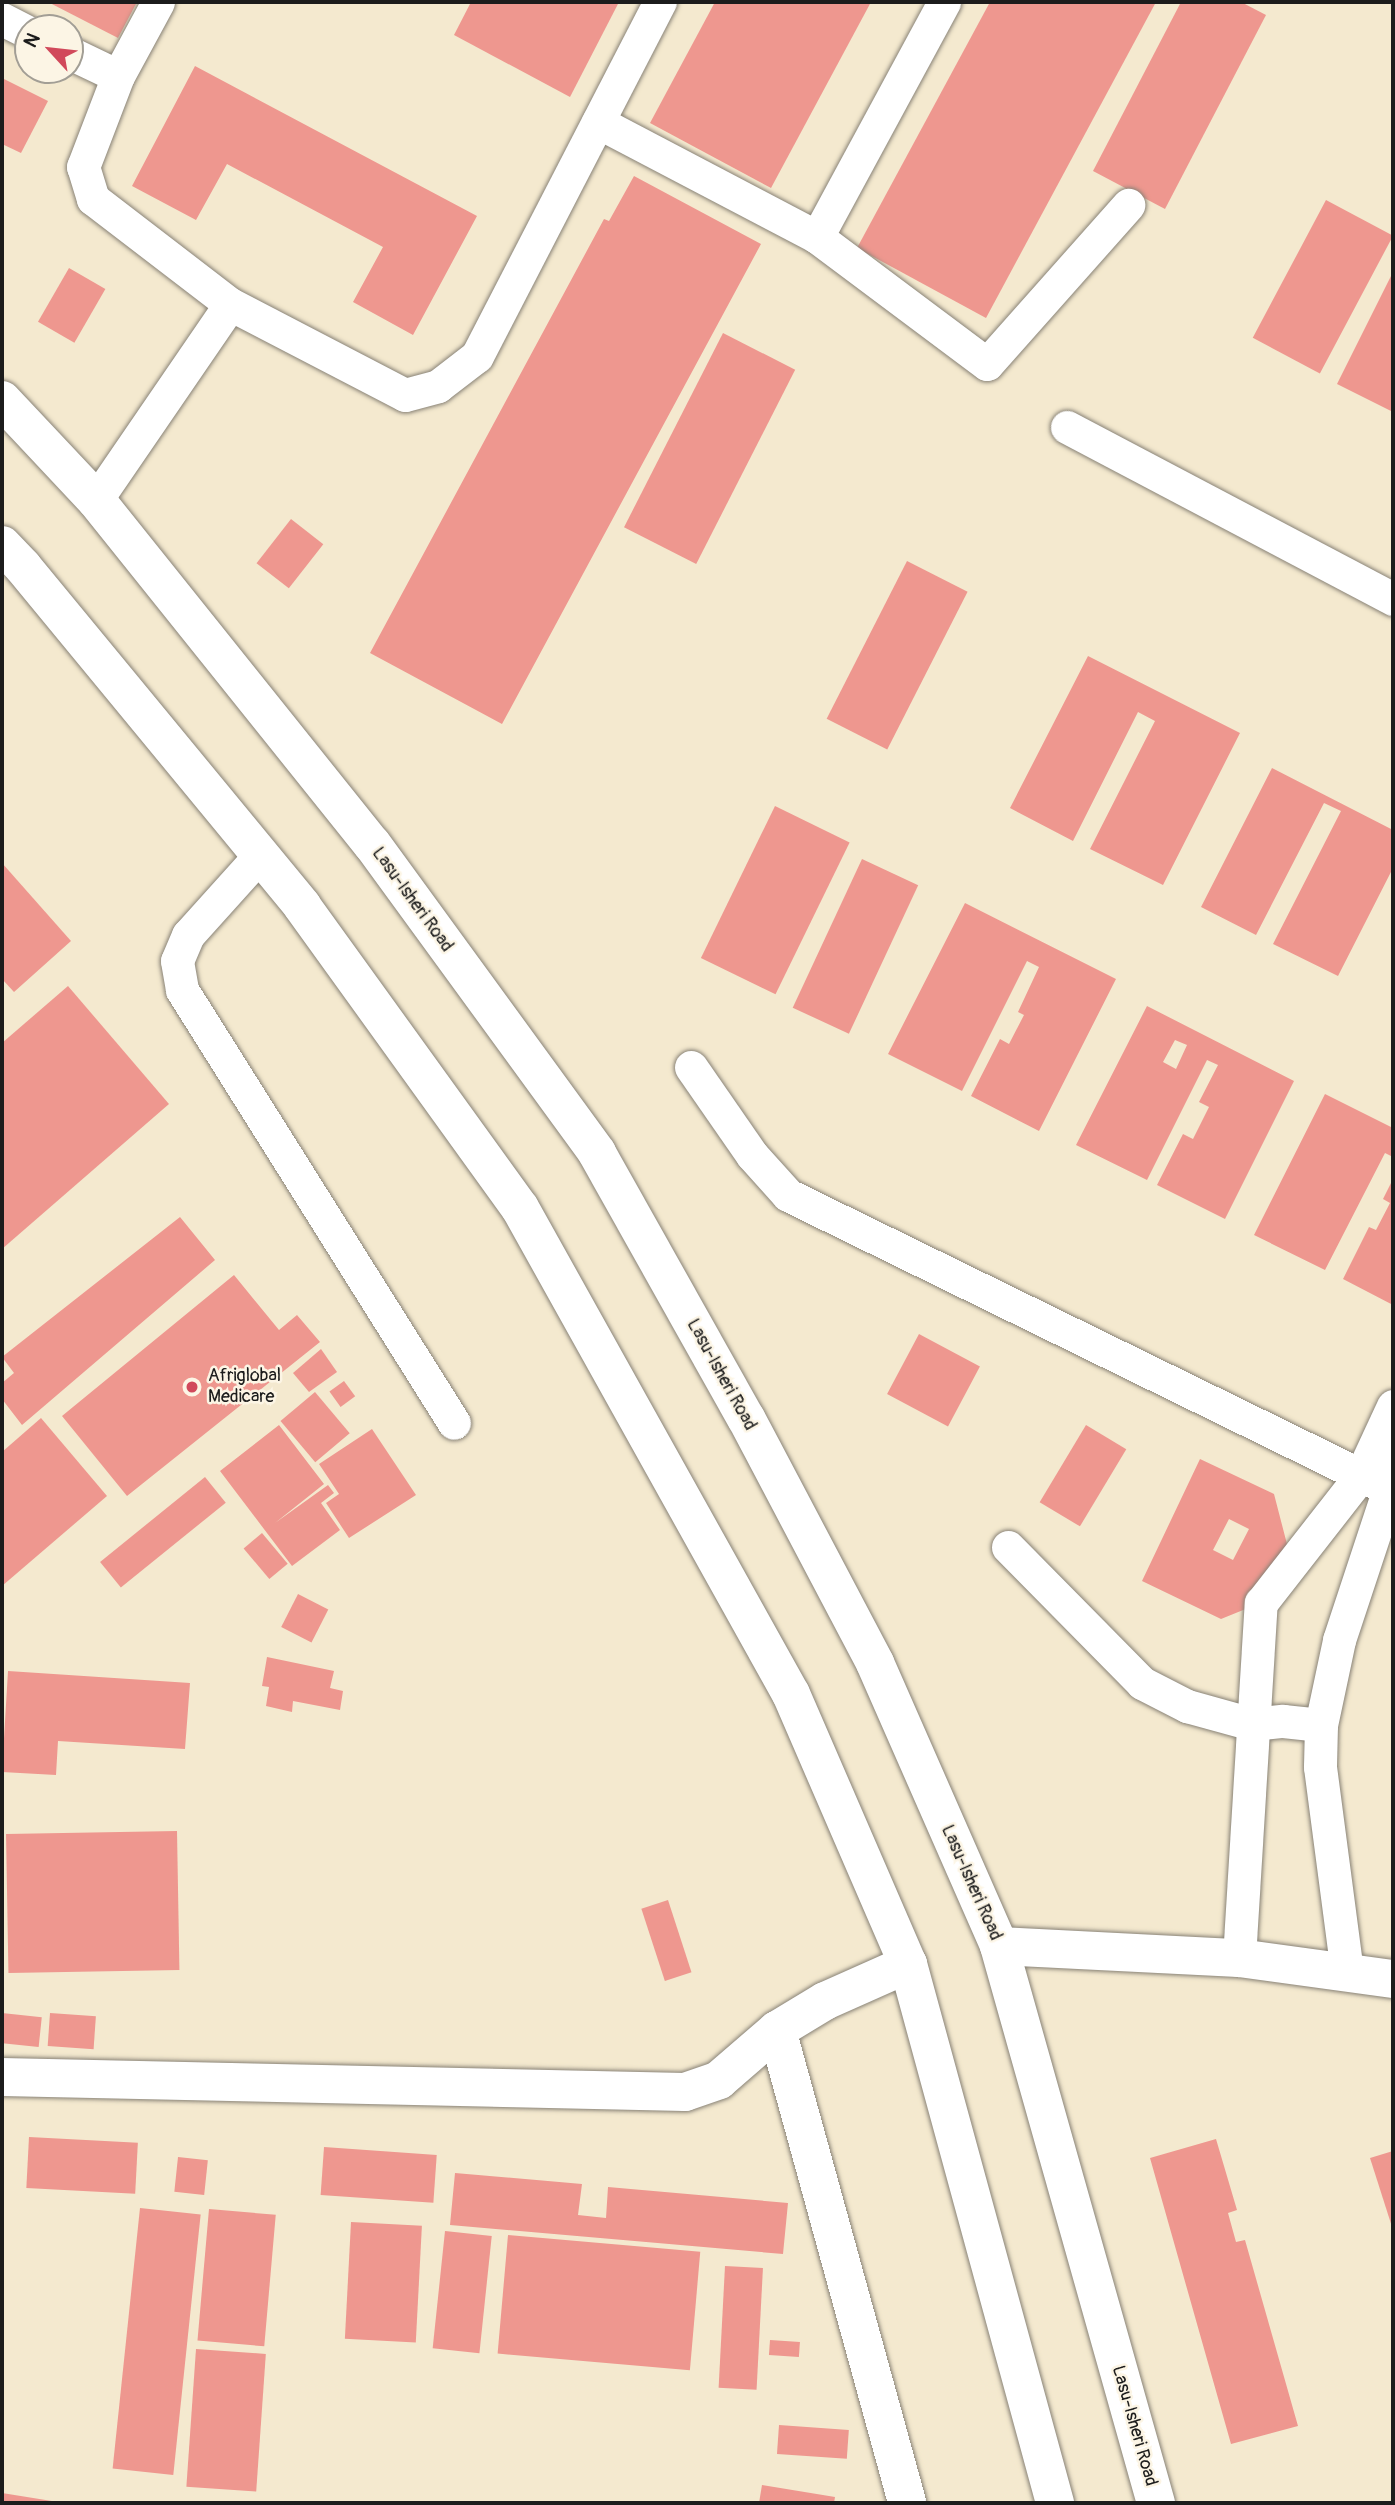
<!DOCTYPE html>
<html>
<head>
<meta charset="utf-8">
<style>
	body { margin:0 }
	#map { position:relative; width:1395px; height:2505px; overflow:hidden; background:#f4e9cf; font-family:Pangolin,sans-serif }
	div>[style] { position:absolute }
	.building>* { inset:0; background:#ee978f; transform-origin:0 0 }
	.roads { filter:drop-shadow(0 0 2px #888276) drop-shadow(0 0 2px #888276) }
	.lane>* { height:33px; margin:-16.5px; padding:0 16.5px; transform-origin:16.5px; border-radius:16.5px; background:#fff }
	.street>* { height:38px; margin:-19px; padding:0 19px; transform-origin:19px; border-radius:19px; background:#fff }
	.primary>* { height:38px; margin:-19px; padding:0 19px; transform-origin:19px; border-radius:19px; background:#fff }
	.dots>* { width:19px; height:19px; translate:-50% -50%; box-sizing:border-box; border:4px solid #fcf5e5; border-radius:50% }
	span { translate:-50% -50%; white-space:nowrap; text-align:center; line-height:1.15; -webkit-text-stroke:5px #fcf5e5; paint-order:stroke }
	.street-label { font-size:18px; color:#1c1c1c }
	.poi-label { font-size:18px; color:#1c1c1c }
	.left { translate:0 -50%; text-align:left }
	.frame { position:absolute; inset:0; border:4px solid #1c1c1c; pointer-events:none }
	.north { position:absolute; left:14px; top:14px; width:70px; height:70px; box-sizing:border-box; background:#fcf5e5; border:2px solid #a29e95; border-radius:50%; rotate:297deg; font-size:19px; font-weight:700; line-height:28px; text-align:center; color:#1c1c1c }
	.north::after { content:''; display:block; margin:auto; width:24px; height:32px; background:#d1495b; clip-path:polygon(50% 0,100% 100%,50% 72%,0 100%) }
</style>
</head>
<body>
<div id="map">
	<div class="building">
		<i style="clip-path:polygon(48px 2px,137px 2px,118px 38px)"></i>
		<i style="clip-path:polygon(471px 2px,619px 2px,570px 97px,454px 35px)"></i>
		<i style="clip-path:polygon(715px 2px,871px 2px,771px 188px,650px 123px)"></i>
		<i style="clip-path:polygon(990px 2px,1156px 2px,986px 318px,857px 248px)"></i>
		<i style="clip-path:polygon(1181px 2px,1241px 2px,1266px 15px,1165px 209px,1093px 171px)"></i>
		<i style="clip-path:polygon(195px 66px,477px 216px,413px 335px,353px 302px,383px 247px,227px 164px,196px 220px,132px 186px)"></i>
		<i style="clip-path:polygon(2px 78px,48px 101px,21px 153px,2px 144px)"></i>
		<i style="clip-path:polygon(634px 176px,761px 244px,502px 724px,370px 653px,604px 219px,609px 221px)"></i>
		<i style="left:1326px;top:200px;width:76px;height:156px;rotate:28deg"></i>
		<i style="left:69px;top:268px;width:42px;height:62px;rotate:30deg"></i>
		<i style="clip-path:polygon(1393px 272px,1393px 412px,1337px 384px)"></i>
		<i style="left:723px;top:333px;width:81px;height:218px;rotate:27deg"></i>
		<i style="left:291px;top:519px;width:41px;height:56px;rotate:38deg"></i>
		<i style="left:907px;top:561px;width:68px;height:177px;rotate:27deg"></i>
		<i style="clip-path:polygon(1088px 656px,1240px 733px,1163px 885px,1090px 849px,1155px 721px,1138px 712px,1073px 841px,1010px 808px)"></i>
		<i style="clip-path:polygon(1272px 768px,1393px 830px,1393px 868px,1338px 976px,1273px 944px,1341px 811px,1324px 803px,1256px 935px,1201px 907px)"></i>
		<i style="left:775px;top:806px;width:83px;height:169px;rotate:26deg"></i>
		<i style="left:862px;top:859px;width:62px;height:164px;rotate:25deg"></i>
		<i style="clip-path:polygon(2px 863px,71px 941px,14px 992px,2px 979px)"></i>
		<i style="clip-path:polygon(965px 903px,1116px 979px,1039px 1131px,971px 1096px,1000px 1039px,1009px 1044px,1024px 1015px,1018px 1012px,1039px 967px,1027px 961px,962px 1091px,888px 1054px)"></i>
		<i style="clip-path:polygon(68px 986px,169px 1104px,2px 1249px,2px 1043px)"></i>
		<i style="clip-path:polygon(evenodd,1147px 1006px,1294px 1081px,1225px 1219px,1157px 1185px,1183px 1134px,1193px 1139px,1209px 1107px,1199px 1102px,1218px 1065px,1207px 1060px,1147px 1180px,1076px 1145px,1147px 1006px,1175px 1040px,1187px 1045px,1176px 1069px,1163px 1062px,1175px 1040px)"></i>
		<i style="clip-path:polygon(1325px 1094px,1393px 1128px,1393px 1157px,1385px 1153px,1325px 1270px,1254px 1235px)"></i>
		<i style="clip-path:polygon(1393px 1179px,1393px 1305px,1343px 1279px,1369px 1227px,1376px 1230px,1390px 1203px,1383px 1199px)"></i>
		<i style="clip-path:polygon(180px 1217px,215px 1260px,22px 1425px,2px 1399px,2px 1383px,14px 1373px,2px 1357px)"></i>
		<i style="clip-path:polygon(234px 1275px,279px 1330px,297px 1315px,320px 1342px,127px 1496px,62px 1416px)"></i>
		<i style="left:919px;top:1334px;width:69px;height:68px;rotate:28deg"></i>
		<i style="clip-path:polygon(321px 1349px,337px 1372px,309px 1392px,293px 1373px)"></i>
		<i style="left:344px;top:1381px;width:19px;height:18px;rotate:54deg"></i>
		<i style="left:315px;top:1392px;width:54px;height:45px;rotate:50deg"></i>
		<i style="clip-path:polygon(41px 1418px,107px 1496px,2px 1586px,2px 1452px)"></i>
		<i style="clip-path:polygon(279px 1425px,324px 1484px,275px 1523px,328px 1485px,334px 1493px,321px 1503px,340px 1530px,292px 1566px,220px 1471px)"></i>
		<i style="left:1086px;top:1425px;width:47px;height:90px;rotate:31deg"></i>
		<i style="clip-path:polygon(372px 1429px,416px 1495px,349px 1538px,326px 1503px,339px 1494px,319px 1464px)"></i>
		<i style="clip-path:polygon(evenodd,1200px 1459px,1274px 1494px,1288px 1548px,1258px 1604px,1221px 1619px,1142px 1581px,1200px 1459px,1229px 1519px,1249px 1529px,1233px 1560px,1213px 1550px,1229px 1519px)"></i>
		<i style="left:205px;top:1477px;width:33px;height:135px;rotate:51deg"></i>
		<i style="left:262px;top:1533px;width:40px;height:24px;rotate:50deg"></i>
		<i style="left:298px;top:1594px;width:34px;height:37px;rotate:27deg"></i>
		<i style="clip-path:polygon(267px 1657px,334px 1671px,330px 1688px,343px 1691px,340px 1710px,293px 1701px,292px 1712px,266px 1706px,269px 1687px,262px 1686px)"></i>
		<i style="clip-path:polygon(8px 1671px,190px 1683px,185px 1749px,58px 1741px,56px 1775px,2px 1772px)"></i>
		<i style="left:177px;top:1831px;width:139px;height:171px;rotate:89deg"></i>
		<i style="left:668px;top:1900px;width:76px;height:28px;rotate:72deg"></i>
		<i style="left:2px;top:2013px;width:40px;height:30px;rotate:6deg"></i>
		<i style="left:50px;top:2013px;width:46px;height:33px;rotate:4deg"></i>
		<i style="left:29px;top:2137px;width:109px;height:51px;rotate:3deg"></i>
		<i style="clip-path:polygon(1216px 2139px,1237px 2210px,1228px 2213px,1236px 2242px,1245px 2240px,1298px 2426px,1231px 2444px,1150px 2158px)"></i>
		<i style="left:324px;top:2147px;width:113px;height:48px;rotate:4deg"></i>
		<i style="clip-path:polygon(1393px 2151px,1393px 2230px,1370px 2158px)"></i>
		<i style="left:178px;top:2157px;width:30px;height:35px;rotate:6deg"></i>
		<i style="clip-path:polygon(455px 2173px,582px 2184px,578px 2215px,606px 2218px,608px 2187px,788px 2203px,783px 2254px,450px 2225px)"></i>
		<i style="left:140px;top:2208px;width:61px;height:262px;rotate:6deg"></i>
		<i style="left:209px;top:2209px;width:67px;height:132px;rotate:5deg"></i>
		<i style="left:351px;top:2222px;width:71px;height:117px;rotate:3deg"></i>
		<i style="left:445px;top:2231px;width:47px;height:118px;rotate:6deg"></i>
		<i style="left:508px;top:2235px;width:193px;height:119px;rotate:5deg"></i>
		<i style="left:725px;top:2266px;width:38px;height:122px;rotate:3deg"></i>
		<i style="left:770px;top:2340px;width:30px;height:15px;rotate:4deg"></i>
		<i style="left:196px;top:2349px;width:70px;height:138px;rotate:4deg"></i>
		<i style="left:779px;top:2425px;width:70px;height:29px;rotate:4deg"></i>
		<i style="clip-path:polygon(762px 2485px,835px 2497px,834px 2503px,759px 2503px)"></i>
		<i style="clip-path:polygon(2px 2493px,58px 2502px,58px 2503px,2px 2503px)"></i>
	</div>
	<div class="roads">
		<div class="lane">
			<i style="left:2px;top:19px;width:29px;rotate:27deg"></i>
			<i style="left:70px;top:53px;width:53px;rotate:25.6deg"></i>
			<i style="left:598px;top:122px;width:247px;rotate:27.7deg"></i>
			<i style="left:817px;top:237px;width:212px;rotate:36.8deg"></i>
			<i style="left:987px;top:364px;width:213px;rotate:-48.4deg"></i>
			<i style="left:817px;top:237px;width:267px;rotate:-61.6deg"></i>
			<i style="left:230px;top:304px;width:197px;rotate:27.5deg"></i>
			<i style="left:405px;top:395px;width:34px;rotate:-15deg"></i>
			<i style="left:438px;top:386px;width:49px;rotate:-37.6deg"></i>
			<i style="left:477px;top:356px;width:399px;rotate:-62.7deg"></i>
			<i style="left:1067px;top:427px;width:369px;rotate:27.8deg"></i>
			<i style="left:96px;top:500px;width:237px;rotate:-55.6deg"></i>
			<i style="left:230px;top:304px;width:173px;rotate:-142.5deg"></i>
			<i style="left:93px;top:199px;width:34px;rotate:-107deg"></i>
			<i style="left:83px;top:167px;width:97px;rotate:-69deg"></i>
			<i style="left:118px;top:76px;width:84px;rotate:-61.6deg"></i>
			<i style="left:261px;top:854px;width:109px;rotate:132deg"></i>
			<i style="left:188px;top:935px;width:28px;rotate:113deg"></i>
			<i style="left:177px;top:961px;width:29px;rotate:80deg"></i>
			<i style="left:182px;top:990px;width:511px;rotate:57.86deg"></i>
			<i style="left:691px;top:1067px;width:107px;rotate:55.3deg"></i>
			<i style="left:752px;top:1155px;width:54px;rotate:48deg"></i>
			<i style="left:788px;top:1195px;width:669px;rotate:26.07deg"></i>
			<i style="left:1008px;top:1547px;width:191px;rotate:45.4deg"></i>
			<i style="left:1142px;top:1683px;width:51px;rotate:27.1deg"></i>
			<i style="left:1187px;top:1706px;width:67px;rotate:15.5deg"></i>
			<i style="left:1252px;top:1724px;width:31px;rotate:-6deg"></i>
			<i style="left:1283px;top:1721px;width:38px;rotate:6deg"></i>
			<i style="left:1321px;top:1725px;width:42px;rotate:91.4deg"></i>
			<i style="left:1320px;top:1767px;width:206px;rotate:82.5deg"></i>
			<i style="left:1321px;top:1725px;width:87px;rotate:-78deg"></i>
			<i style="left:1339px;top:1640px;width:159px;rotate:-71.7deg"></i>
			<i style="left:1389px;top:1489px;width:26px;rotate:-81deg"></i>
			<i style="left:1239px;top:1958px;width:356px;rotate:-86.5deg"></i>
			<i style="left:1261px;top:1603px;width:162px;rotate:-52deg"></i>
			<i style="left:1361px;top:1475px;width:76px;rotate:-65.1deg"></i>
		</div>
		<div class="street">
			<i style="left:999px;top:1946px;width:240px;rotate:2.9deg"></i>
			<i style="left:1239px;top:1958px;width:155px;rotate:7.8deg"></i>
			<i style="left:777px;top:2030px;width:491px;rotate:74.6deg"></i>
			<i style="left:2px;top:2077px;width:683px;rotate:1.26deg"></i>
			<i style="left:685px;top:2092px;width:36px;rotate:-19deg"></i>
			<i style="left:719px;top:2080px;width:77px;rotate:-40.8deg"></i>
			<i style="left:777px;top:2030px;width:56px;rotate:-31.1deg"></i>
			<i style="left:825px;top:2001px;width:91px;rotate:-24deg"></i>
		</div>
		<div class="primary">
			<i style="left:2px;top:400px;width:137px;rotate:46.8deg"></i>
			<i style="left:96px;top:500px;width:441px;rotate:51.3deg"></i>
			<i style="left:372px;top:844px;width:382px;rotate:53.9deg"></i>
			<i style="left:597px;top:1153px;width:304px;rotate:60.7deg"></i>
			<i style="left:746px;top:1418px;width:277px;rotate:62.2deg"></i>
			<i style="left:875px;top:1663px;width:309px;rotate:66.3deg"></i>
			<i style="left:999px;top:1946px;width:579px;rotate:74.26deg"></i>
			<i style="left:2px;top:545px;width:30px;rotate:46deg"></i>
			<i style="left:23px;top:567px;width:439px;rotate:50.5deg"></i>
			<i style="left:302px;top:906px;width:372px;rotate:54.2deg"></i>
			<i style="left:520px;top:1208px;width:556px;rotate:60.86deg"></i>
			<i style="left:791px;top:1694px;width:294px;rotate:66.6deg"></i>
			<i style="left:908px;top:1964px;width:559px;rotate:74.74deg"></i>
		</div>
	</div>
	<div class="dots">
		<i style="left:192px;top:1387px;background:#d1495b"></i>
	</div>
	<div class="street-label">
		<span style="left:412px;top:900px;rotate:54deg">Lasu-Isheri Road</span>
		<span style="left:721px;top:1375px;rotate:61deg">Lasu-Isheri Road</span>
		<span style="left:971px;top:1883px;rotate:66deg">Lasu-Isheri Road</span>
		<span style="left:1134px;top:2426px;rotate:74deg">Lasu-Isheri Road</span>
	</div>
	<div class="poi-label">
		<span class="left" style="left:208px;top:1387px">Afriglobal<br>Medicare</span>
	</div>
	<div class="frame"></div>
	<div class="north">N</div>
</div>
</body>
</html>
